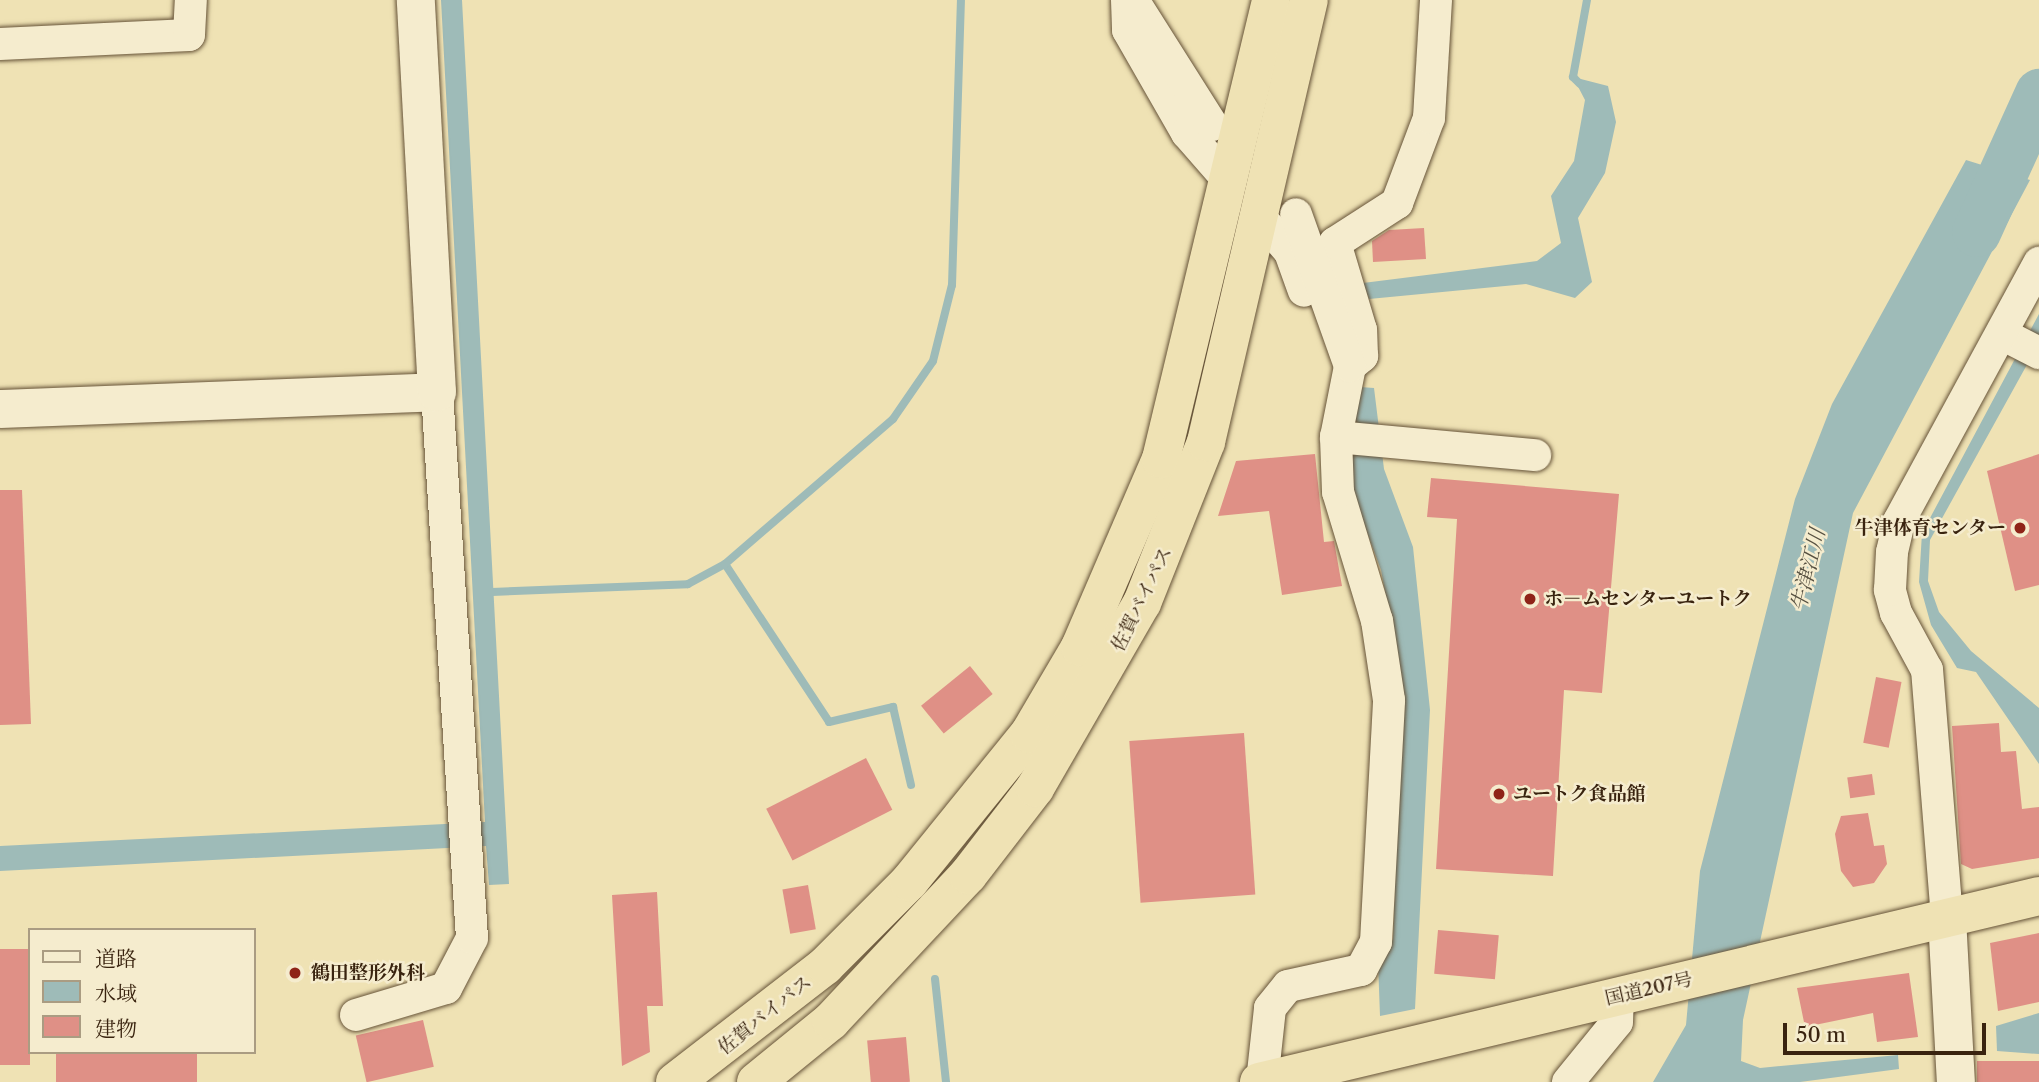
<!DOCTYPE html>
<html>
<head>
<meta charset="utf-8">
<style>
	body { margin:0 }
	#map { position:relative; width:2039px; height:1082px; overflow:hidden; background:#efe2b4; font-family:"Libre Caslon Text","Noto Serif JP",serif }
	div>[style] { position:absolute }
	.water>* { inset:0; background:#9ebbb8 }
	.stream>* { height:8px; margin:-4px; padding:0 4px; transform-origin:4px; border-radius:4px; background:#9ebbb8 }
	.river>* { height:49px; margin:-24.5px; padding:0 24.5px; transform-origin:24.5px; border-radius:24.5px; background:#9ebbb8 }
	.building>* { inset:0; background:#df9086; transform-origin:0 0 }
	.roads { filter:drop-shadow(0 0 2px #665338) drop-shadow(0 0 2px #665338) }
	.street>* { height:32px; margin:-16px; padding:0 16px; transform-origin:16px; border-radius:16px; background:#f5ecce }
	.secondary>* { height:38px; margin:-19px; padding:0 19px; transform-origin:19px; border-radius:19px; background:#f5ecce }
	.highway>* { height:38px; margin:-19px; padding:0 19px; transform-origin:19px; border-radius:19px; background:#efe2b4 }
	.dots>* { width:19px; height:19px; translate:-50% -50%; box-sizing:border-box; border:4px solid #f5ecce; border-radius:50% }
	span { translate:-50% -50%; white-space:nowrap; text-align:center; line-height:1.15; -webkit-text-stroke:5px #f5ecce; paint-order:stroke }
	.poi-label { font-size:19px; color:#39230f; font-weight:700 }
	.right { translate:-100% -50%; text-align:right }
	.left { translate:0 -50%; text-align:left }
	.street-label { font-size:19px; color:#39230f }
	.water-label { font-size:21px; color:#575142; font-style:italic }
	.legend { position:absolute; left:28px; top:928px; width:228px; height:126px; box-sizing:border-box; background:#f5ecce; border:2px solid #aa9c82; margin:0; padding:9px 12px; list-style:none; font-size:21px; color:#39230f }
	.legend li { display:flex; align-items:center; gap:14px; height:35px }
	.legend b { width:35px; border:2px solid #aa9c82 }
	.scale { position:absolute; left:1783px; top:1023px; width:203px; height:32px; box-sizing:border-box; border:4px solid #39230f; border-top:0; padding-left:9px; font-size:21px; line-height:24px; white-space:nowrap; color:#39230f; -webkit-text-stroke:5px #f5ecce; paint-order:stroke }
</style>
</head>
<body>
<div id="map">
	<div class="water">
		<i style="clip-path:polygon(441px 0,462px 0,509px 884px,489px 885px,486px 846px,0 871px,0 846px,485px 822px)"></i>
		<i style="clip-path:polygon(1573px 77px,1608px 86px,1616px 122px,1605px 173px,1578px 218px,1592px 282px,1575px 298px,1526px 284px,1369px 299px,1363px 283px,1537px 261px,1561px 243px,1551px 196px,1574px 161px,1585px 100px)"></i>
		<i style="clip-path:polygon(1966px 160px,2030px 180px,1853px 513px,1743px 1020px,1741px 1061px,1760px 1068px,1898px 1055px,1899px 1069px,1800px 1082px,1653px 1082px,1686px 1025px,1700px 871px,1795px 499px,1832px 404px)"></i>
		<i style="clip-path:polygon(2039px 314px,2039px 343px,1930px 540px,1928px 581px,1939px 612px,1971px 651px,2039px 708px,2039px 764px,1976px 672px,1957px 668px,1931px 625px,1919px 582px,1922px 533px)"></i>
		<i style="clip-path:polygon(1360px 387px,1374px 388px,1384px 469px,1413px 547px,1430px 710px,1415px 1009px,1380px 1016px,1378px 962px,1393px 939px,1402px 684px,1381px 570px,1350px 487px,1352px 414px)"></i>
		<i style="clip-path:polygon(2039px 1013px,2039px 1054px,1997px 1051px,1996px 1026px)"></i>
	</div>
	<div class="stream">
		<i style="left:1580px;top:84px;width:10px;rotate:-135deg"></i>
		<i style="left:1573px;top:77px;width:78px;rotate:-79.7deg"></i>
		<i style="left:725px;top:564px;width:189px;rotate:56.6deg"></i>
		<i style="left:829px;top:722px;width:66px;rotate:-13.2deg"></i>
		<i style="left:893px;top:707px;width:80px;rotate:77deg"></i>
		<i style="left:492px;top:592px;width:196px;rotate:-2.3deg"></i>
		<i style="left:688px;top:584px;width:42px;rotate:-28.4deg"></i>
		<i style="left:725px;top:564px;width:222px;rotate:-40.8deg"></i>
		<i style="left:893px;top:419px;width:70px;rotate:-55.4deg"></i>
		<i style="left:933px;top:361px;width:78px;rotate:-76deg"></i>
		<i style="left:952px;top:285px;width:285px;rotate:-88.2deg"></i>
		<i style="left:935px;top:979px;width:104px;rotate:83.9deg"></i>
	</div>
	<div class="river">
		<i style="left:1976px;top:232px;width:153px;rotate:-65.6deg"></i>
	</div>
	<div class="building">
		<i style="clip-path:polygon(1424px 228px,1426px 259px,1373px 262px,1372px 241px,1389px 230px)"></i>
		<i style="clip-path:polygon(1315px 454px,1324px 542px,1334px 541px,1342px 586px,1282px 595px,1269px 511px,1218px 516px,1236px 461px)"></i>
		<i style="clip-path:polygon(2039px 454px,2039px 585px,2015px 591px,1987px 471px)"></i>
		<i style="clip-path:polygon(1431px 478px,1619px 494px,1602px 693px,1564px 690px,1553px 876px,1436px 869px,1457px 519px,1427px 517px)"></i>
		<i style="clip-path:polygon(0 490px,22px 490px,31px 724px,0 725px)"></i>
		<i style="left:970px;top:666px;width:36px;height:63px;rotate:51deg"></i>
		<i style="left:1876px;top:677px;width:26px;height:67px;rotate:11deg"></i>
		<i style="clip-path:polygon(1999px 723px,2001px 752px,2016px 751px,2022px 809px,2039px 807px,2039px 858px,1972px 869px,1961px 864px,1952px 726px)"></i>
		<i style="left:1244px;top:733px;width:162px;height:115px;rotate:86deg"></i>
		<i style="left:866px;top:758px;width:58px;height:112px;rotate:63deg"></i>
		<i style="left:1872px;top:774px;width:21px;height:25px;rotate:82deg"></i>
		<i style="clip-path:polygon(1868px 813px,1874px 846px,1884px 845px,1887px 864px,1874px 883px,1853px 887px,1841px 871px,1835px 834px,1841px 816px)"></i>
		<i style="left:808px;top:885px;width:45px;height:26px;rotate:80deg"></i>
		<i style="clip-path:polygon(657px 892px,663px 1006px,647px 1006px,650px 1052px,622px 1066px,612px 895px)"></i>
		<i style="left:1438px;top:930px;width:61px;height:44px;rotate:5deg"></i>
		<i style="clip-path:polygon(2039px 933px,2039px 1002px,1998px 1011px,1990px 943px)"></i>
		<i style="left:30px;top:949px;width:116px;height:30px;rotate:90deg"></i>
		<i style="clip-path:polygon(1909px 973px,1918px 1037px,1877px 1042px,1873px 1013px,1805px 1027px,1797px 988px)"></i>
		<i style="left:423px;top:1020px;width:48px;height:69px;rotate:77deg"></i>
		<i style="left:906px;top:1037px;width:45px;height:39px;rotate:85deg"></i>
		<i style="left:56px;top:1052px;width:141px;height:30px"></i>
		<i style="left:2039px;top:1061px;width:21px;height:62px;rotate:90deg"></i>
	</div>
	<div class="roads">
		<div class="street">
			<i style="left:1127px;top:0;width:30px;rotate:88deg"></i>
			<i style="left:1128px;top:30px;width:119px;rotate:60.2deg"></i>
			<i style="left:1187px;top:133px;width:64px;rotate:48.8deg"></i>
			<i style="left:1133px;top:0;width:148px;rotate:57.7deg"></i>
			<i style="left:0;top:44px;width:189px;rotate:-2.7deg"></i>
			<i style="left:189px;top:35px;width:35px;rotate:-87deg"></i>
			<i style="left:1259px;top:216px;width:48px;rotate:49.3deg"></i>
			<i style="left:1290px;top:252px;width:41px;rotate:70.3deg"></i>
			<i style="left:2002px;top:334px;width:42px;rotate:27.2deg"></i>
			<i style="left:1350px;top:366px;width:16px;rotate:-40deg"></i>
			<i style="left:1362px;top:356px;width:26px;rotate:-92deg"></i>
			<i style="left:1361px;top:330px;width:91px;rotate:-106.6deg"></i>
			<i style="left:1335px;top:243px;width:74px;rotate:-32.8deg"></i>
			<i style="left:1397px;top:203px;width:91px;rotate:-69.4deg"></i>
			<i style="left:1429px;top:118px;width:118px;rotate:-86.6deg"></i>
			<i style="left:1336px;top:437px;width:200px;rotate:5.2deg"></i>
			<i style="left:1947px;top:918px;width:249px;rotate:-94.6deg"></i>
			<i style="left:1927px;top:670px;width:65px;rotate:-118.5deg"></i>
			<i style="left:1896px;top:613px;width:24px;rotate:-105deg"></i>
			<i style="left:1890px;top:590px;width:38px;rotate:-87deg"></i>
			<i style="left:1892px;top:552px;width:32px;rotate:-77deg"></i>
			<i style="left:1899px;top:521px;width:294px;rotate:-61.5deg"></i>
			<i style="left:356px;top:1015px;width:94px;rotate:-16.7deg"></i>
			<i style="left:446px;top:988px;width:56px;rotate:-62.5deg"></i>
			<i style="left:472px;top:938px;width:547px;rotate:-93.67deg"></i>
			<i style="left:1262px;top:1082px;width:74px;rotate:-83.8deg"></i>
			<i style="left:1270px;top:1008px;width:28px;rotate:-51deg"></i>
			<i style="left:1288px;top:986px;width:75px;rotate:-12.4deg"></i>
			<i style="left:1361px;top:970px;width:32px;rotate:-62deg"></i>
			<i style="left:1376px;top:942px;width:242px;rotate:-86.9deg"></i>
			<i style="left:1389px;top:700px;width:80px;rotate:-98.6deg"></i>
			<i style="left:1377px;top:621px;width:135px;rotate:-106.8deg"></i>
			<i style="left:1338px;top:492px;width:55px;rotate:-92.1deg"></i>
			<i style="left:1336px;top:437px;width:72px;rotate:-78.8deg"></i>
			<i style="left:1350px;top:366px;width:161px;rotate:-109.6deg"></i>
			<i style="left:1568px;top:1082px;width:77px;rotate:-50.8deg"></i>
			<i style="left:1617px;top:1022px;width:26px;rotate:-88deg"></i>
		</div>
		<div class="secondary">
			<i style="left:0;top:409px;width:437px;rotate:-2.2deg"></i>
			<i style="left:437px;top:392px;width:393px;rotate:-93.1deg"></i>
			<i style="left:1947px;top:918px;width:164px;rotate:86.9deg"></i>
		</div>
		<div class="highway">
			<i style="left:675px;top:1082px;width:190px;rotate:-37.7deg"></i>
			<i style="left:825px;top:966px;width:119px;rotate:-45deg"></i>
			<i style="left:909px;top:882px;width:191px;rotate:-51deg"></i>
			<i style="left:1029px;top:734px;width:101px;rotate:-59.6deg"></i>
			<i style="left:1080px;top:647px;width:205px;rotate:-66.7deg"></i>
			<i style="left:1161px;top:459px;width:472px;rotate:-76.5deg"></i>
			<i style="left:756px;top:1082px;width:97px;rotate:-39.1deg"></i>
			<i style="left:831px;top:1021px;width:200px;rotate:-46.8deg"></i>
			<i style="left:968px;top:875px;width:110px;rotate:-52.4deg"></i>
			<i style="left:1035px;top:788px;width:214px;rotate:-60deg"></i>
			<i style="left:1142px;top:603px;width:173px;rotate:-68.3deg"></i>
			<i style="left:1206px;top:442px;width:454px;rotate:-76.9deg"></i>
			<i style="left:1259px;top:1082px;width:802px;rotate:-13.41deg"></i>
		</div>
	</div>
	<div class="dots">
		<i style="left:2020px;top:528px;background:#8f2418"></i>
		<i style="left:1530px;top:599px;background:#8f2418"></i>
		<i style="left:1499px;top:794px;background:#8f2418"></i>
		<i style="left:295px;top:973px;background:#8f2418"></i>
	</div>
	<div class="poi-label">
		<span class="right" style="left:2006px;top:528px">牛津体育センター</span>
		<span class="left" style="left:1544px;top:599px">ホ－ムセンターユートク</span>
		<span class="left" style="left:1513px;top:794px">ユートク食品館</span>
		<span class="left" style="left:311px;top:973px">鶴田整形外科</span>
	</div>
	<div class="street-label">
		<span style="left:1142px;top:599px;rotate:-64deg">佐賀バイパス</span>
		<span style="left:1649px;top:989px;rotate:-13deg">国道207号</span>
		<span style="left:765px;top:1015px;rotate:-39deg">佐賀バイパス</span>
	</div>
	<div class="water-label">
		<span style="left:1808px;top:570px;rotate:-76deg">牛津江川</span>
	</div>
	<ul class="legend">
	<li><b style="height:9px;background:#f5ecce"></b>道路</li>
	<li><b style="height:19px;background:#9ebbb8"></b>水域</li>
	<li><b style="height:19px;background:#df9086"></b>建物</li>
	</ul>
	<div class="scale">50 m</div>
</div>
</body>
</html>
